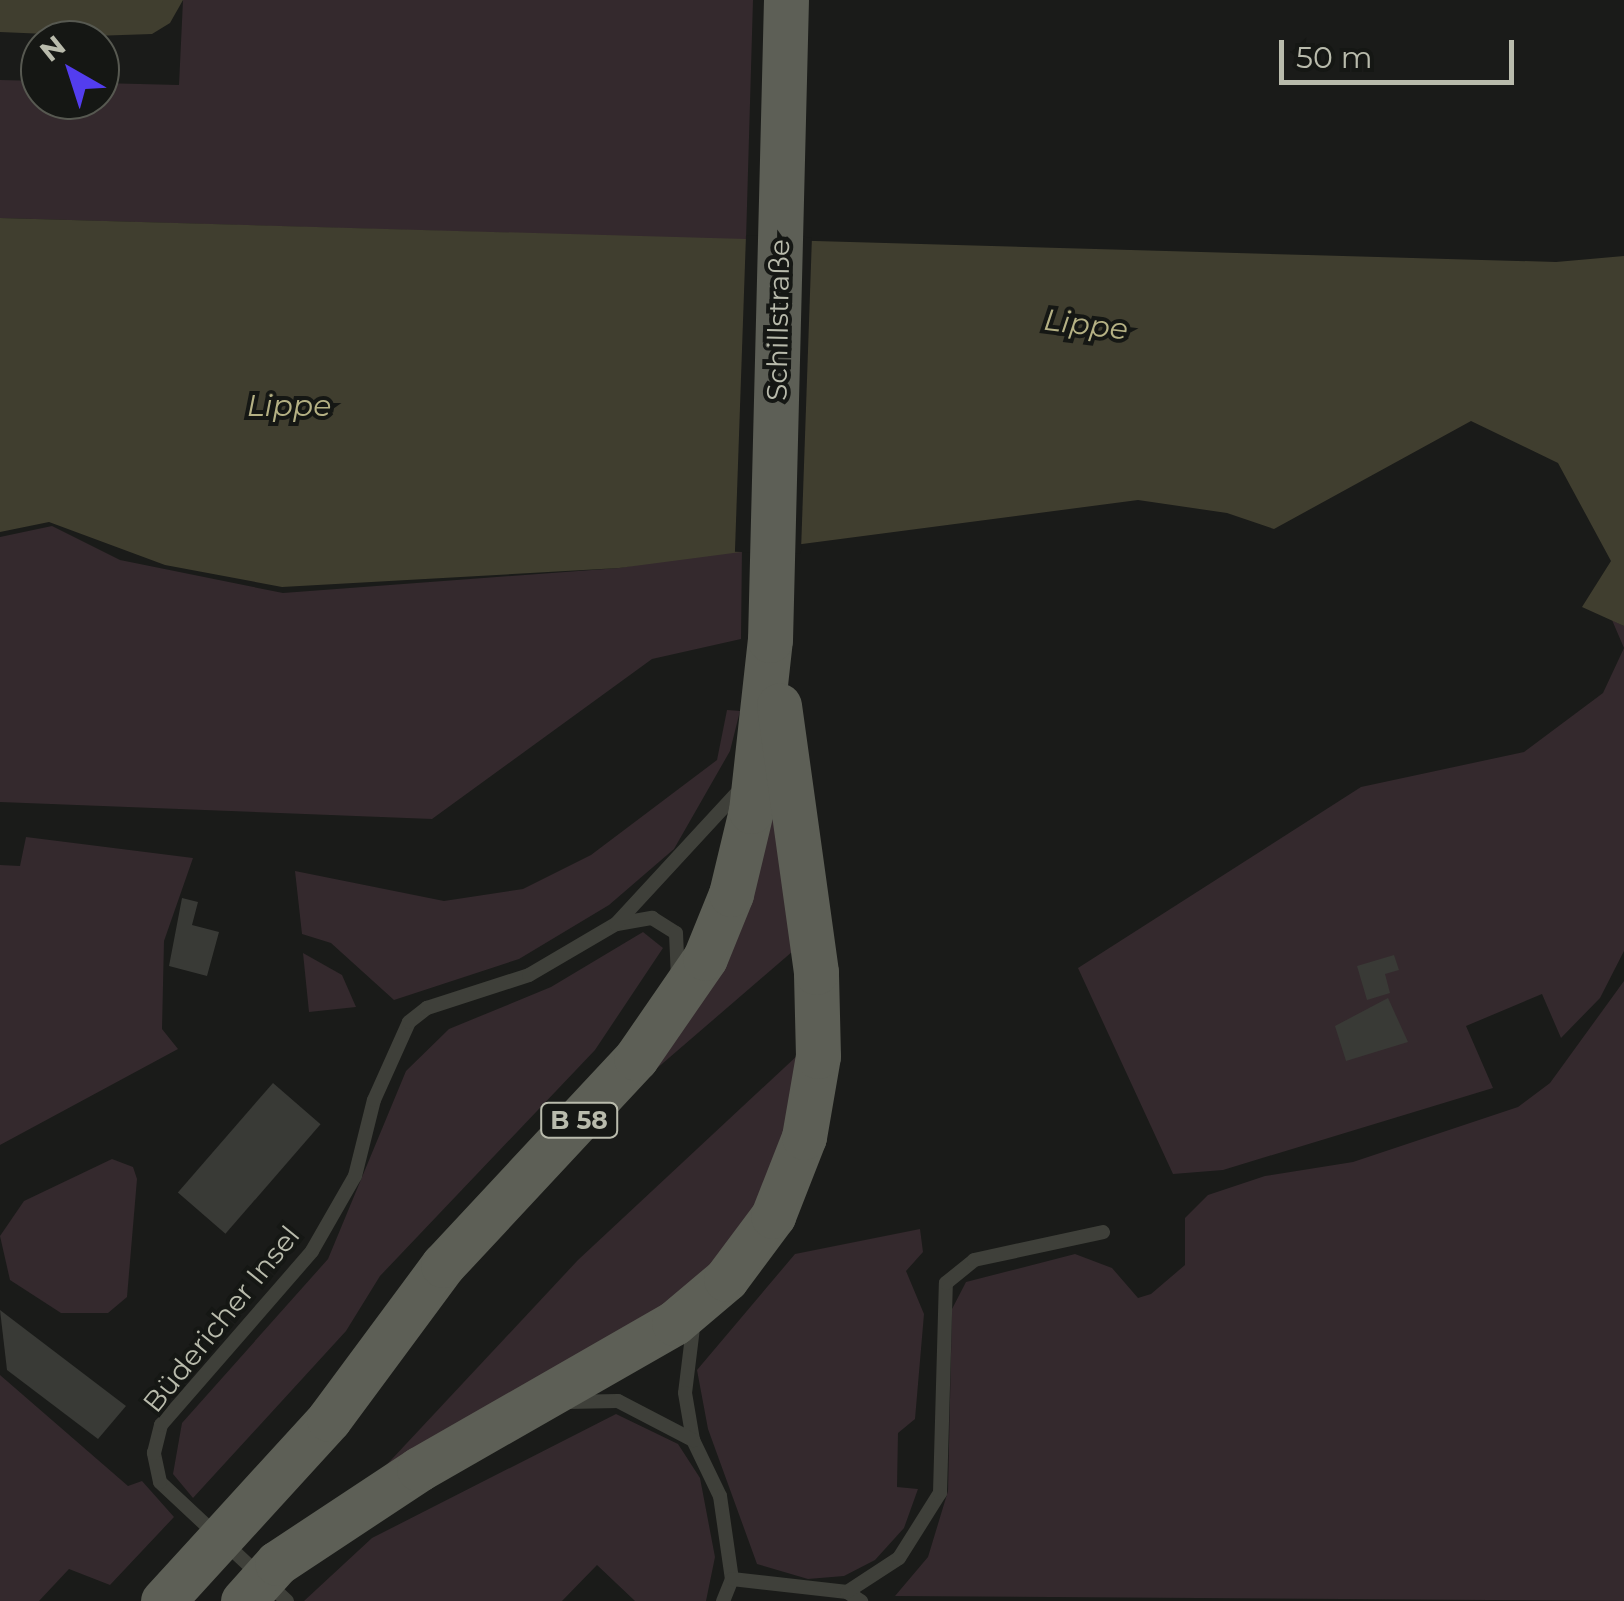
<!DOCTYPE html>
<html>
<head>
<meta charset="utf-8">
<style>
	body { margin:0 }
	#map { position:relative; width:1624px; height:1601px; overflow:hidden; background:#1a1b19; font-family:Montserrat,sans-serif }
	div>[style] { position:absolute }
	.green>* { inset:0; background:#34292d }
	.water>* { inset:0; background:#403e2f }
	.pier>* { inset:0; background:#1a1b19; transform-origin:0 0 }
	.building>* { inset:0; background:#393a36; transform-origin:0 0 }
	.lane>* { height:14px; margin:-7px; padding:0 7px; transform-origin:7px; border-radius:7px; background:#3f403a }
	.primary>* { height:45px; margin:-22.5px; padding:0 22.5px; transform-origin:22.5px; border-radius:22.5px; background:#5d5f56 }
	span { translate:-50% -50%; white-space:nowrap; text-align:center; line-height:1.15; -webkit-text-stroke:8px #151714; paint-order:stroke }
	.shield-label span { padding:2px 8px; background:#151714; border:2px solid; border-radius:8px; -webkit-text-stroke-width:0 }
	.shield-label { font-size:25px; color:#b9bbac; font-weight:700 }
	.street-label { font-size:28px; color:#b9bbac }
	.water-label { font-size:30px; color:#b5b184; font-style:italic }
	.north { position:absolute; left:20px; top:20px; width:100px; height:100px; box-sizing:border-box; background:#151714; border:2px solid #575951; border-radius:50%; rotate:321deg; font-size:28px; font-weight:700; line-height:40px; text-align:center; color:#b9bbac }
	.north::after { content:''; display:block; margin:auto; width:35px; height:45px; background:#533def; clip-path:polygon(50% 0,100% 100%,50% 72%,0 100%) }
	.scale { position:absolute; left:1279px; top:40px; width:235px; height:45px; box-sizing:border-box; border:5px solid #b9bbac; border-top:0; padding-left:12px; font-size:30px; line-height:35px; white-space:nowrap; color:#b9bbac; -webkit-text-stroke:8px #151714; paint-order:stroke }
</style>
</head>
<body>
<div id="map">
	<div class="green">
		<i style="clip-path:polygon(183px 0,753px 0,746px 240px,0 218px,0 80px,40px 81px,40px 100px,100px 100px,100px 83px,179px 85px)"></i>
		<i style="clip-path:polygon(52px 526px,120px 560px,283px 593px,619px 568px,742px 547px,741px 639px,652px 659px,432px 819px,0 802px,0 537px)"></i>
		<i style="clip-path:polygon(1612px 620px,1624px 626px,1624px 951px,1600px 998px,1561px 1038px,1542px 994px,1466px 1026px,1493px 1088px,1223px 1170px,1173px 1174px,1078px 968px,1361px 787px,1524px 752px,1603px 693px,1624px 648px)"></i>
		<i style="clip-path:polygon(727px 710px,740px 711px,730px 751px,674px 849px,609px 905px,519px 959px,394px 1000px,331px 943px,302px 934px,295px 871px,444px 901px,523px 889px,591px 855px,717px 760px)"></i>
		<i style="clip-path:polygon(766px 771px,800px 945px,619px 1101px)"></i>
		<i style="clip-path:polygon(26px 837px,193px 858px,164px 941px,162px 1029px,178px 1049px,0 1145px,0 865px,20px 866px)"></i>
		<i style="clip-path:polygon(643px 932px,663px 948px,595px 1050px,380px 1276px,346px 1331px,193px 1498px,173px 1474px,182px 1423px,328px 1259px,406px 1071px,449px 1029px,551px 987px)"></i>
		<i style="clip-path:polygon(303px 953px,342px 975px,356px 1007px,309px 1012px)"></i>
		<i style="clip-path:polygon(1624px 981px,1624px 1601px,895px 1596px,928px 1557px,948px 1491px,952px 1309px,966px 1282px,1075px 1254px,1112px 1268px,1138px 1298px,1151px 1294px,1185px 1265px,1185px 1218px,1208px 1195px,1265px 1176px,1353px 1162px,1518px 1107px,1550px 1083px)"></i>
		<i style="clip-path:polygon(799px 1054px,790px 1131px,742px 1232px,682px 1302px,349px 1505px,578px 1260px)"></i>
		<i style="clip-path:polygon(112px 1159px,133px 1167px,137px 1179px,127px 1297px,108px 1313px,61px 1313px,10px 1280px,0 1236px,24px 1201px)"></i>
		<i style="clip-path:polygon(920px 1229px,923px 1252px,906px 1271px,924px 1314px,915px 1419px,898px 1433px,897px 1487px,918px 1489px,904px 1528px,875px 1560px,844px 1576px,808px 1579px,757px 1564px,708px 1429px,697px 1370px,795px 1254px)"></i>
		<i style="clip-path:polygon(0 1375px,128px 1486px,142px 1481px,174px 1517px,110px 1585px,69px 1569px,39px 1601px,0 1601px)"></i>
		<i style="clip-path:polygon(616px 1414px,678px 1444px,700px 1478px,715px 1557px,706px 1601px,635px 1601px,597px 1565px,562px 1601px,304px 1601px,372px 1538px)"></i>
	</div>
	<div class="water">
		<i style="clip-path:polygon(0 0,183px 0,170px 23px,152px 34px,93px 36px,0 32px)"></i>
		<i style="clip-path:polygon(0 218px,1556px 262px,1624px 256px,1624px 626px,1582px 607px,1611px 561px,1558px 463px,1471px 421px,1274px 529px,1227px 513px,1138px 500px,619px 568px,282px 587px,165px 565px,49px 522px,0 532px)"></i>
	</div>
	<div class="pier">
		<i style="left:746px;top:235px;width:66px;height:317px;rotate:2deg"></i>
	</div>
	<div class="building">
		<i style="clip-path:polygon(182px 898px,198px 902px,192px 925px,219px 932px,207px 976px,169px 966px)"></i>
		<i style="clip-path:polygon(1394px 955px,1399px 970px,1385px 974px,1390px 993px,1367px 1000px,1357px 966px)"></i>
		<i style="clip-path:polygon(1388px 998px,1408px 1042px,1346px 1061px,1335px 1026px)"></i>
		<i style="left:273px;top:1083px;width:63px;height:145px;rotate:41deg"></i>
		<i style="clip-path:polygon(0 1310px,126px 1406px,98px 1439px,7px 1370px)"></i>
	</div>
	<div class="lane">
		<i style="left:617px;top:924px;width:36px;rotate:-10deg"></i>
		<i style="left:652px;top:918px;width:28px;rotate:32deg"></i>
		<i style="left:676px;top:933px;width:45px;rotate:87.5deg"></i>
		<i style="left:693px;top:1328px;width:65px;rotate:97deg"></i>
		<i style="left:685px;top:1393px;width:48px;rotate:80.3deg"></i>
		<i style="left:693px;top:1440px;width:62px;rotate:64.3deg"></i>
		<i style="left:720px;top:1496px;width:84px;rotate:81.8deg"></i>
		<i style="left:732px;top:1579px;width:24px;rotate:112deg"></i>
		<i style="left:567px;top:1402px;width:51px;rotate:-1.1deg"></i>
		<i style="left:618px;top:1401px;width:85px;rotate:27.5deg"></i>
		<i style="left:732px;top:1579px;width:116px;rotate:6.4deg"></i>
		<i style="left:847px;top:1592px;width:17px;rotate:33deg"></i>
		<i style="left:847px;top:1592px;width:62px;rotate:-33.2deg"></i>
		<i style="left:899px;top:1558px;width:77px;rotate:-57.8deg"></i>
		<i style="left:940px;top:1493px;width:210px;rotate:-88.4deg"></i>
		<i style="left:946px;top:1283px;width:36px;rotate:-39deg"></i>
		<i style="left:974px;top:1260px;width:132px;rotate:-12.2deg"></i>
		<i style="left:287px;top:1601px;width:174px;rotate:-136.9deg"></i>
		<i style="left:160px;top:1482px;width:30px;rotate:-102deg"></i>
		<i style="left:154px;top:1453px;width:29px;rotate:-76deg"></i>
		<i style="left:161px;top:1425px;width:230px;rotate:-49deg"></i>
		<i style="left:312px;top:1251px;width:86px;rotate:-60.2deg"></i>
		<i style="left:355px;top:1176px;width:78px;rotate:-76deg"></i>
		<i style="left:374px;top:1100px;width:85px;rotate:-65.8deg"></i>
		<i style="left:409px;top:1022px;width:23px;rotate:-38deg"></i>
		<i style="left:427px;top:1008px;width:107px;rotate:-17.9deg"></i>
		<i style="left:529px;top:975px;width:101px;rotate:-30.4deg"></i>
		<i style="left:616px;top:924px;width:178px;rotate:-47.3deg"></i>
	</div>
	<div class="primary">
		<i style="left:163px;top:1601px;width:246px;rotate:-47.6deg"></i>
		<i style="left:329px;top:1419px;width:192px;rotate:-53.5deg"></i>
		<i style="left:443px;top:1265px;width:283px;rotate:-47deg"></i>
		<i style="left:636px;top:1058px;width:121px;rotate:-55.4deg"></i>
		<i style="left:705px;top:958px;width:69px;rotate:-67.9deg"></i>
		<i style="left:731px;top:894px;width:85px;rotate:-76.5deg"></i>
		<i style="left:751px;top:811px;width:172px;rotate:-83.7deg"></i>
		<i style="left:770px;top:640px;width:640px;rotate:-88.57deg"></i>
		<i style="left:243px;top:1601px;width:51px;rotate:-48.2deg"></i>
		<i style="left:277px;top:1563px;width:170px;rotate:-33.5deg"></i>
		<i style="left:419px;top:1469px;width:294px;rotate:-29.8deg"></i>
		<i style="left:674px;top:1323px;width:68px;rotate:-40.2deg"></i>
		<i style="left:726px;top:1279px;width:79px;rotate:-53.3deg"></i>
		<i style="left:773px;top:1216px;width:85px;rotate:-68.6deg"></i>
		<i style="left:804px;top:1137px;width:82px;rotate:-80.2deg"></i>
		<i style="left:818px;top:1056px;width:84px;rotate:-91.4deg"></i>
		<i style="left:816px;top:972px;width:269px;rotate:-97.9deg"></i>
	</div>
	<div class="shield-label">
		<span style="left:579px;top:1120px">B 58</span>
	</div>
	<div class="street-label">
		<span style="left:778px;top:320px;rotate:-89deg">Schillstraße</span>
		<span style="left:221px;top:1319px;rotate:-51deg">Büdericher Insel</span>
	</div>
	<div class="water-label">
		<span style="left:1086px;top:325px;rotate:7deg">Lippe</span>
		<span style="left:289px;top:406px">Lippe</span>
	</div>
	<div class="north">N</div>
	<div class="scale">50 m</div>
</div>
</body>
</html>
